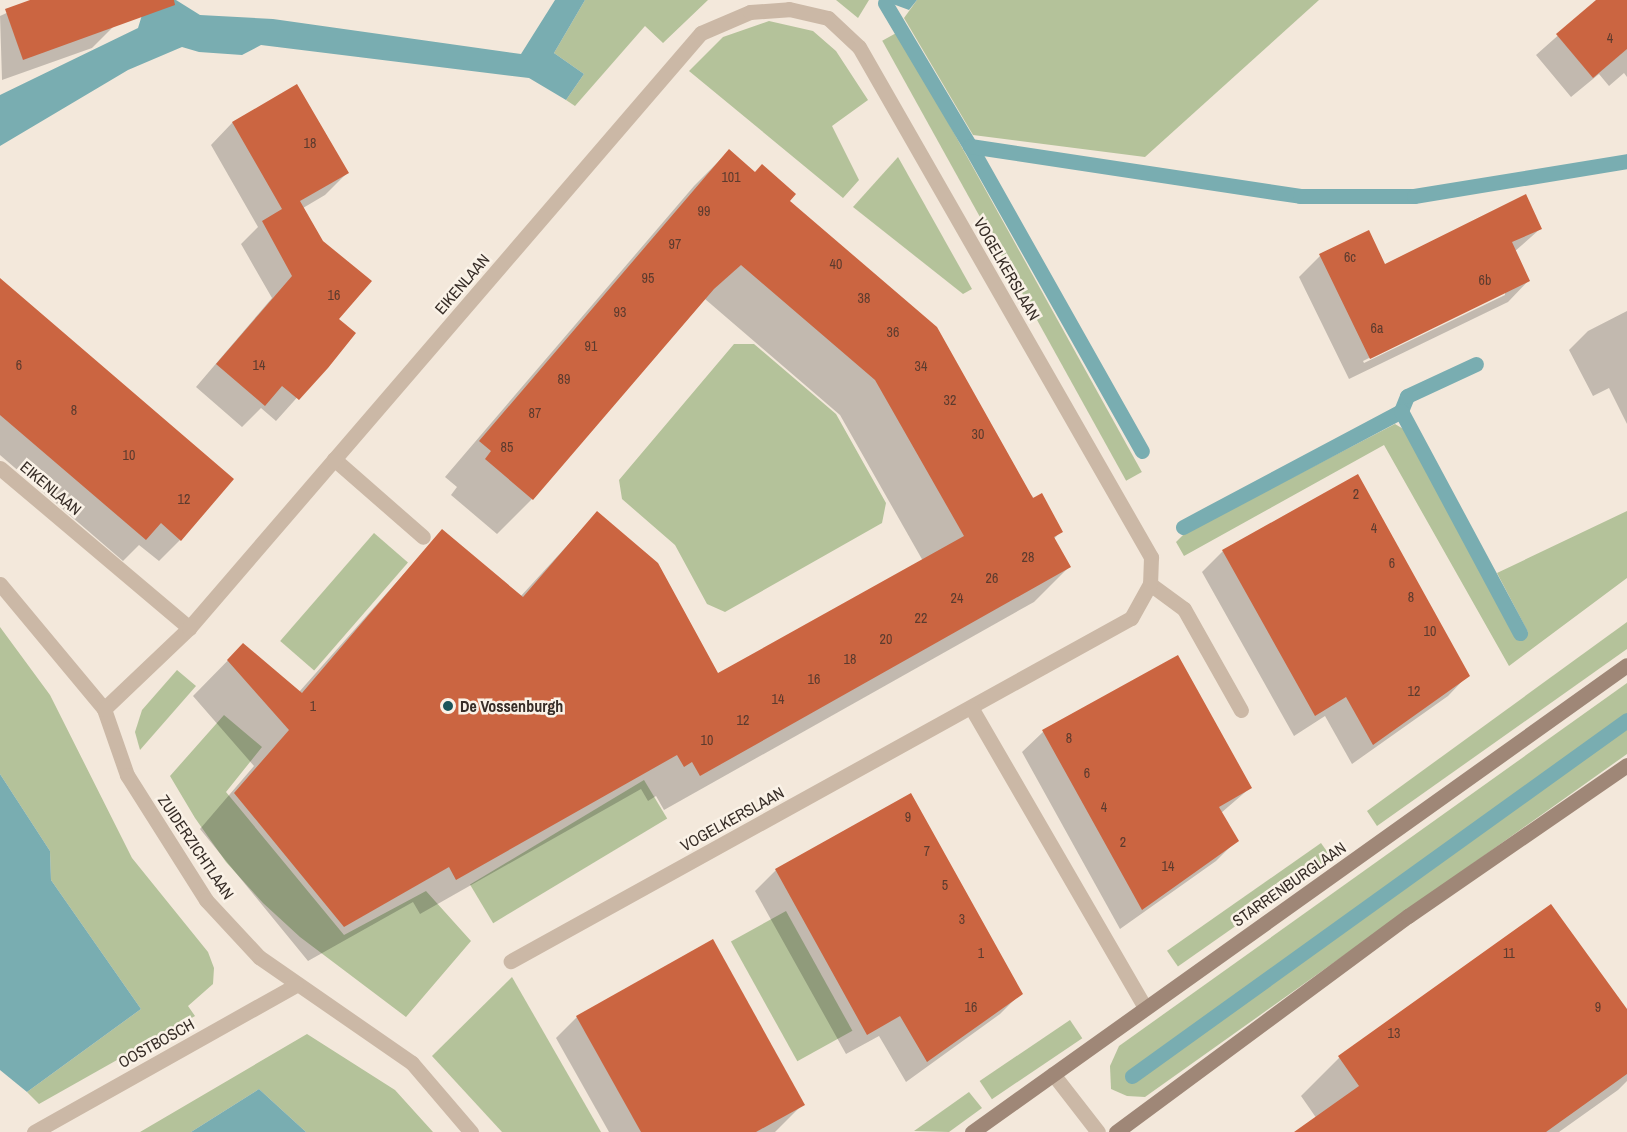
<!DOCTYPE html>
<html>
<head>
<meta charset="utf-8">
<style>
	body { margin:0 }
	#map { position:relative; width:1627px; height:1132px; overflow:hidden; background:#f3e8db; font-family:"Archivo Narrow",sans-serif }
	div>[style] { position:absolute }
	.green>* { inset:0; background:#b4c29a; transform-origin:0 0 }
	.water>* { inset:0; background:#79adb1 }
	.shadow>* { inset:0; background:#0003 }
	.stream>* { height:15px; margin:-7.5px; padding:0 7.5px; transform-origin:7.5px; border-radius:7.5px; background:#79adb1 }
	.building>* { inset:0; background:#cb6541 }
	.lane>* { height:15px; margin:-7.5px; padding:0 7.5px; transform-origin:7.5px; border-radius:7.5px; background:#cbb8a6 }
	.street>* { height:15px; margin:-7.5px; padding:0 7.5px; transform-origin:7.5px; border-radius:7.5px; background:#cbb8a6 }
	.secondary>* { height:15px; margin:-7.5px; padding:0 7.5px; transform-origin:7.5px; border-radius:7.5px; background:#9f8777 }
	.dots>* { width:16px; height:16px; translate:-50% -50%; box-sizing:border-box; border:3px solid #faf2e7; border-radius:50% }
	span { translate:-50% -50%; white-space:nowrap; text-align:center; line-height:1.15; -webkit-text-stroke:5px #faf2e7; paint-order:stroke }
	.number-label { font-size:14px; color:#5c3b2e }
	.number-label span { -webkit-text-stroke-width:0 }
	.street-label { font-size:16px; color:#372d27 }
	.poi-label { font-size:16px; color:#372d27; font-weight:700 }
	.left { translate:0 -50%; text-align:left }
</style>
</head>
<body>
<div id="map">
	<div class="green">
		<i style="clip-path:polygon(585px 0,708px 0,663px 43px,645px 26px,575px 106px,566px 100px,584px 74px,554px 53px)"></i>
		<i style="clip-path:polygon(836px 0,869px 0,858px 18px)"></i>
		<i style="clip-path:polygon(917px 0,1319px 0,1145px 157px,973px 135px,904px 18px)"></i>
		<i style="clip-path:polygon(769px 21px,813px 31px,836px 51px,868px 100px,832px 126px,859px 180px,843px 198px,689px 71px,723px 37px)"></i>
		<i style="left:898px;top:32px;width:503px;height:18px;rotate:61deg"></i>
		<i style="clip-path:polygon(898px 157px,972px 289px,963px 294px,853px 207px)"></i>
		<i style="clip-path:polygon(734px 344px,754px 344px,836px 414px,886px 503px,882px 523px,725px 612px,707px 604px,675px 545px,622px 499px,619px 480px)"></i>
		<i style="clip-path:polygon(1395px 424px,1405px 430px,1517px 639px,1528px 632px,1497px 573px,1627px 511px,1627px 578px,1509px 666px,1384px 445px,1184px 556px,1176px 542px,1185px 533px)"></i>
		<i style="left:374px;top:533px;width:45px;height:143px;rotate:41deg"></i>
		<i style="clip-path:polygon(1627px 622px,1627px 649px,1377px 826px,1367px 811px)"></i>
		<i style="clip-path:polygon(0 627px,50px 695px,132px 858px,208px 952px,214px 968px,213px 984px,188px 1006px,195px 1016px,39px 1104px,27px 1092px,141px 1009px,51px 880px,50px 851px,0 774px)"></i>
		<i style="clip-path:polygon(177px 670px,196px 686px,140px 750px,135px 732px,142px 710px)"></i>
		<i style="clip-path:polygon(1627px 683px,1627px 754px,1145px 1097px,1127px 1096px,1111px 1089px,1110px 1066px,1119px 1046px)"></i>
		<i style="clip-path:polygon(224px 715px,262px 747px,226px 792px,344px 935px,426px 891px,471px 941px,406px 1017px,300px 937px,263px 903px,226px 862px,195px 818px,170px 776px)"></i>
		<i style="left:644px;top:780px;width:45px;height:203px;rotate:59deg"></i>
		<i style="left:1321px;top:843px;width:19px;height:188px;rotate:55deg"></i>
		<i style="left:786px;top:911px;width:137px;height:63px;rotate:61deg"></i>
		<i style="clip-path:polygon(512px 977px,601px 1132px,502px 1132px,432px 1056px)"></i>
		<i style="left:1070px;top:1020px;width:22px;height:109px;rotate:56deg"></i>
		<i style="clip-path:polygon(307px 1034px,395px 1090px,433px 1132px,306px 1132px,259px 1089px,191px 1132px,140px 1132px)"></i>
		<i style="clip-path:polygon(969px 1092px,982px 1108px,949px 1132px,914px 1131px)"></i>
	</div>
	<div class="water">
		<i style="clip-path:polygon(137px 0,176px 0,200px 15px,273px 19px,521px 54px,555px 0,585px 0,554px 53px,584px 74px,566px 100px,529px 78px,261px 45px,242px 55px,199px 52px,182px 47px,128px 70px,0 146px,0 95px,138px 28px,142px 15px)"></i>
		<i style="clip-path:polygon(882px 0,917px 0,909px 10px)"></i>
		<i style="clip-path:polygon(0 774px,50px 851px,51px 880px,141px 1009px,27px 1092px,0 1070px)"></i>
		<i style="clip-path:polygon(259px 1089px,306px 1132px,191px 1132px)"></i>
	</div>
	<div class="shadow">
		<i style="clip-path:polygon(35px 0,104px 0,114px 26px,92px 48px,2px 80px,0 16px)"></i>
		<i style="clip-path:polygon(1598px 0,1627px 0,1627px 77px,1624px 73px,1609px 86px,1599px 74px,1571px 97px,1536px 55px)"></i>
		<i style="clip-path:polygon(296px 86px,347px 173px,325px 195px,303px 208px,337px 319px,354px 334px,276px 421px,261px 408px,242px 427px,196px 387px,272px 298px,241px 244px,258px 227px,211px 145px,232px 123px)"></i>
		<i style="clip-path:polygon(729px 151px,788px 201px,1061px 531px,1054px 539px,1069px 567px,1034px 602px,664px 810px,656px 796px,648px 801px,641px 789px,420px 914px,413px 902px,308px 961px,200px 829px,254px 766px,193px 696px,243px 645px,299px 692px,442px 531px,520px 597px,597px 513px,717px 675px,923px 561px,840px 415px,705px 299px,532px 499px,497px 534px,451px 495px,457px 487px,445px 477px,694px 186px)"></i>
		<i style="clip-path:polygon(evenodd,1540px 229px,1514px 252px,1529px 280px,1508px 302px,1349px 379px,1299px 277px,1320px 256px,1369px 232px,1384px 266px,1540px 229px,1505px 291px,1505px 295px,1364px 363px,1363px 361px,1505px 291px)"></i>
		<i style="clip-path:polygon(0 283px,180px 540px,159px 561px,139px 545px,123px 561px,0 455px)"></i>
		<i style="clip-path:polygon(1627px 311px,1627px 424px,1609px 388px,1593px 396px,1569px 350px,1588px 331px)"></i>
		<i style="clip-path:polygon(1223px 551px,1468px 675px,1448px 696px,1352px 764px,1325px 716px,1294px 736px,1202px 572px)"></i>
		<i style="clip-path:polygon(1177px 657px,1250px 788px,1221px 813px,1237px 840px,1216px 861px,1120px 929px,1022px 752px,1043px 732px)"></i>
		<i style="clip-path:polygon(776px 870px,1021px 993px,1000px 1014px,906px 1082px,879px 1036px,846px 1054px,755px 891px)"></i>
		<i style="clip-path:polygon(1551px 906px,1627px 1012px,1627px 1081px,1618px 1090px,1559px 1132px,1304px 1132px,1317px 1119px,1301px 1096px,1339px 1058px)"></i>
		<i style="clip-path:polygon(577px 1017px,803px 1104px,775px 1132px,609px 1132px,556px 1038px)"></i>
	</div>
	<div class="stream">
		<i style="left:885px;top:3px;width:166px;rotate:59.3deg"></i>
		<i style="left:970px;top:146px;width:350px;rotate:60.6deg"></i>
		<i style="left:970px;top:146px;width:334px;rotate:8.6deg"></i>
		<i style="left:1300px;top:196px;width:114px"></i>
		<i style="left:1414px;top:196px;width:216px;rotate:-9.3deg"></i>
		<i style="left:1401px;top:411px;width:16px;rotate:-68deg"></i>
		<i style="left:1407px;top:396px;width:76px;rotate:-24.9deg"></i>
		<i style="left:1183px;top:527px;width:247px;rotate:-28deg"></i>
		<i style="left:1401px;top:411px;width:252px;rotate:61.8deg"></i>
		<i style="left:1132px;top:1076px;width:610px;rotate:-35.72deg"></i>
	</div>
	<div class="building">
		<i style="clip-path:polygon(30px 0,174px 0,175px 5px,23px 60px,5px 9px)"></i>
		<i style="clip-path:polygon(1596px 0,1627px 0,1627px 49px,1593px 78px,1556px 34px)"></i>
		<i style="clip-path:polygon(297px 84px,349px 173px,300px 201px,323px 241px,372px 281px,339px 319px,356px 333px,328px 368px,299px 400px,282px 386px,265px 406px,216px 364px,292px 276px,262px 221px,282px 209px,232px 122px)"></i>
		<i style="clip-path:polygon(729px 149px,755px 172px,762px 164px,796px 194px,790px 201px,937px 327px,1033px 498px,1042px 493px,1063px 532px,1054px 537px,1071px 567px,700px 776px,692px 762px,684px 767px,677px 755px,456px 880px,449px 867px,344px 927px,234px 793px,289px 730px,227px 660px,243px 643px,302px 693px,442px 529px,523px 597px,597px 511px,658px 563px,718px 673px,964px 536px,875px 380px,741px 265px,714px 289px,533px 500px,485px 459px,491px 451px,479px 441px)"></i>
		<i style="clip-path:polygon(1526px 194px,1542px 229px,1512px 242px,1530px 281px,1370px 359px,1319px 254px,1369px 230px,1385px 264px)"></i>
		<i style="clip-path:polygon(0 278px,234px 479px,181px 541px,161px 523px,146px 540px,0 415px)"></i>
		<i style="clip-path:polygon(1358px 474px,1470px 676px,1373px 745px,1346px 697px,1315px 716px,1222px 550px)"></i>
		<i style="clip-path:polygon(1178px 655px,1252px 788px,1219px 807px,1239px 841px,1142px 910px,1042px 730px)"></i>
		<i style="clip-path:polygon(911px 793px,1023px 994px,927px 1062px,900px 1016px,867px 1035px,775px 869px)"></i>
		<i style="clip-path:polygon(1551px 904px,1627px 1009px,1627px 1074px,1546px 1132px,1294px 1132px,1359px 1086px,1338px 1056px)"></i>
		<i style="clip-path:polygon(713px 939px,805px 1105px,756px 1132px,641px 1132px,576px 1016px)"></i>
	</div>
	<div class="lane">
		<i style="left:334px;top:459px;width:118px;rotate:41.2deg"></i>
		<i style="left:1150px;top:584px;width:42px;rotate:36.3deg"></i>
		<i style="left:1184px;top:609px;width:116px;rotate:60.6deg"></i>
	</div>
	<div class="street">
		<i style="left:0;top:468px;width:248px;rotate:40.2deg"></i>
		<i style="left:0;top:584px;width:163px;rotate:50.2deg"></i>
		<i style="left:104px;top:709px;width:70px;rotate:70.8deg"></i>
		<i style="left:127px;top:775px;width:148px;rotate:57.7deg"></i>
		<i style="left:206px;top:900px;width:78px;rotate:47.1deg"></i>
		<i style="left:259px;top:957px;width:186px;rotate:34.7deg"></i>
		<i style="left:412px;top:1063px;width:91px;rotate:49.5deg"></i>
		<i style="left:104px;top:709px;width:117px;rotate:-43.6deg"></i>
		<i style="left:189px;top:628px;width:785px;rotate:-49.29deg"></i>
		<i style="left:701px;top:33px;width:53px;rotate:-23.2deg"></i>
		<i style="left:750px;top:12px;width:39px;rotate:-4deg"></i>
		<i style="left:789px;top:9px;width:40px;rotate:13deg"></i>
		<i style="left:828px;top:18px;width:42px;rotate:43.1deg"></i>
		<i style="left:859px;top:47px;width:588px;rotate:60.21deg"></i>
		<i style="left:1151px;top:557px;width:27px;rotate:92deg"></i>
		<i style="left:1150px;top:584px;width:39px;rotate:119deg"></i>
		<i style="left:1131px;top:618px;width:709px;rotate:151.05deg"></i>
		<i style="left:972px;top:709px;width:345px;rotate:59.9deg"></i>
		<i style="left:1053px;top:1074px;width:73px;rotate:52.2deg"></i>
		<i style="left:34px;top:1132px;width:300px;rotate:-29.3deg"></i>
	</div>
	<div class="secondary">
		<i style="left:972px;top:1132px;width:804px;rotate:-35.49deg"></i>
		<i style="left:1116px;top:1132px;width:363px;rotate:-36.5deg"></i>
		<i style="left:1408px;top:916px;width:266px;rotate:-34.6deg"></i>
	</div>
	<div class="dots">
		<i style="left:448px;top:706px;background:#1b555a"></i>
	</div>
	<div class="number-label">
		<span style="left:1610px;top:38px">4</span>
		<span style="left:310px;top:143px">18</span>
		<span style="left:731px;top:177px">101</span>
		<span style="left:704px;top:211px">99</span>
		<span style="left:675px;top:244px">97</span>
		<span style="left:1350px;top:257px">6c</span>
		<span style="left:836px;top:264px">40</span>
		<span style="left:648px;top:278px">95</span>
		<span style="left:1485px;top:280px">6b</span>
		<span style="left:334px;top:295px">16</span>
		<span style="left:864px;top:298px">38</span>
		<span style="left:620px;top:312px">93</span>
		<span style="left:1377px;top:328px">6a</span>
		<span style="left:893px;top:332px">36</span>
		<span style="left:591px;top:346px">91</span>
		<span style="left:19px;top:365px">6</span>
		<span style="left:259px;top:365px">14</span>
		<span style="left:921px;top:366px">34</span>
		<span style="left:564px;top:379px">89</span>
		<span style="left:950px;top:400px">32</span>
		<span style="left:74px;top:410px">8</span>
		<span style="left:535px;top:413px">87</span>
		<span style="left:978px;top:434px">30</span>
		<span style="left:507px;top:447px">85</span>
		<span style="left:129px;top:455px">10</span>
		<span style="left:1356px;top:494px">2</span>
		<span style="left:184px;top:499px">12</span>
		<span style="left:1374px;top:528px">4</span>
		<span style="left:1028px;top:557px">28</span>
		<span style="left:1392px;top:563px">6</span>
		<span style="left:992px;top:578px">26</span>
		<span style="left:1411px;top:597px">8</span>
		<span style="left:957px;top:598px">24</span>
		<span style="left:921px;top:618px">22</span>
		<span style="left:1430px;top:631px">10</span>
		<span style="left:886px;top:639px">20</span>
		<span style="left:850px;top:659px">18</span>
		<span style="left:814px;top:679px">16</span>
		<span style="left:1414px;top:691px">12</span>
		<span style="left:778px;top:699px">14</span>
		<span style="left:313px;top:706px">1</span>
		<span style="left:743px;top:720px">12</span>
		<span style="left:1069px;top:738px">8</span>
		<span style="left:707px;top:740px">10</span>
		<span style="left:1087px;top:773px">6</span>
		<span style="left:1104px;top:807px">4</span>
		<span style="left:908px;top:817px">9</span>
		<span style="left:1123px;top:842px">2</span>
		<span style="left:927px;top:851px">7</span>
		<span style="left:1168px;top:866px">14</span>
		<span style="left:945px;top:885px">5</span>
		<span style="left:962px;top:919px">3</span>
		<span style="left:981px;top:953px">1</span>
		<span style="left:1509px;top:953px">11</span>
		<span style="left:971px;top:1007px">16</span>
		<span style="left:1598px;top:1007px">9</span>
		<span style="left:1394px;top:1033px">13</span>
	</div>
	<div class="street-label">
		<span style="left:1007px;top:269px;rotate:60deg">VOGELKERSLAAN</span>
		<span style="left:462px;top:284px;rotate:-49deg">EIKENLAAN</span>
		<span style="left:51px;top:488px;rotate:40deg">EIKENLAAN</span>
		<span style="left:732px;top:819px;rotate:-29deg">VOGELKERSLAAN</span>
		<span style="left:196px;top:847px;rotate:56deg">ZUIDERZICHTLAAN</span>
		<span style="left:1289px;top:884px;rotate:-35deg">STARRENBURGLAAN</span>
		<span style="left:156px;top:1043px;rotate:-29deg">OOSTBOSCH</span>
	</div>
	<div class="poi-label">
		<span class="left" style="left:460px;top:706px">De Vossenburgh</span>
	</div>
</div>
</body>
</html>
